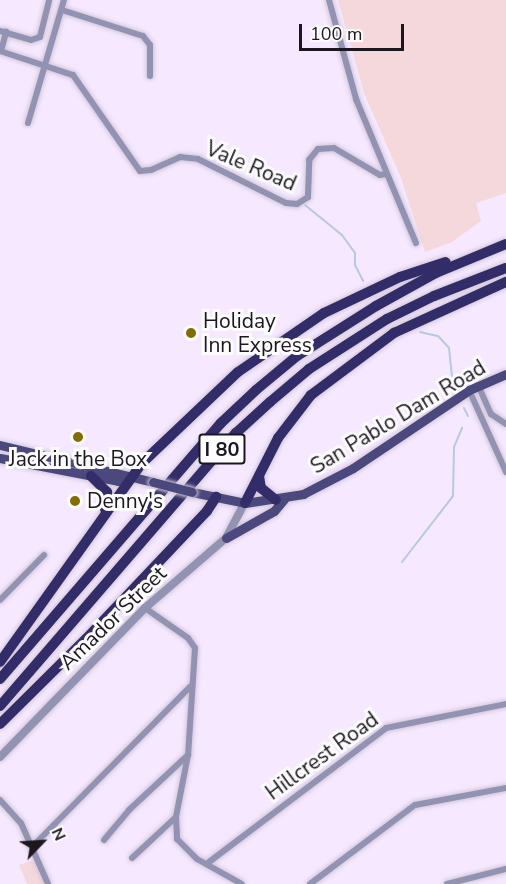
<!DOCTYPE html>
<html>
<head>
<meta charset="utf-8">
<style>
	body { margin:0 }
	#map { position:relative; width:506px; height:884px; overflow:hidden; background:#f6e9ff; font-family:"Nunito Sans",sans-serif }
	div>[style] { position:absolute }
	.green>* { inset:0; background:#f4d8dc }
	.stream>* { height:2px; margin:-1px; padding:0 1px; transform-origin:1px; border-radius:1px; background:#b6c9e2 }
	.roads { filter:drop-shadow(0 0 2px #d3c7db) drop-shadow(0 0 2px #d3c7db) }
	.minor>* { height:6px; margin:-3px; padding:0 3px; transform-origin:3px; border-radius:3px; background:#9293b2 }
	.tertiary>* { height:8px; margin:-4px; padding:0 4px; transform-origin:4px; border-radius:4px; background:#9293b2 }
	.primary>* { height:9px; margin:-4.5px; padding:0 4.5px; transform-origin:4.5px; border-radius:4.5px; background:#4a487c }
	.motorway>* { height:10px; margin:-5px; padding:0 5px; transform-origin:5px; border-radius:5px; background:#322c68 }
	.bridges { filter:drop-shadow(0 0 2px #d3c7db) drop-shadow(0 0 2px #d3c7db) }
	.primary-bridge>* { height:9px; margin:-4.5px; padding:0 4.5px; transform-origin:4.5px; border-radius:4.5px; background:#4a487c }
	.dots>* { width:16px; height:16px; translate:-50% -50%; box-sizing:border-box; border:3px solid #fcfcfc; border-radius:50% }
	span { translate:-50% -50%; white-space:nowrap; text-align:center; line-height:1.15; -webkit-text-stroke:6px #fcfcfc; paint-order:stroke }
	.shield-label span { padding:2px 4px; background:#fcfcfc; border:2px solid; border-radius:4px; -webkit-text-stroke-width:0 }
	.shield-label { font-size:20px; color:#1c161f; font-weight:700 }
	.street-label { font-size:21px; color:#1c161f }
	.poi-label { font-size:21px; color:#1c161f }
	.left { translate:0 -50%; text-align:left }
	.north { position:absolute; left:12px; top:812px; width:60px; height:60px; -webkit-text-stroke:4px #fcfcfc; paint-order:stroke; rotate:65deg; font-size:16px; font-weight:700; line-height:24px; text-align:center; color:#1c161f }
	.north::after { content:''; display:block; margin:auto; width:21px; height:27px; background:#1c161f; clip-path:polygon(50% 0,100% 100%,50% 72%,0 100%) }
	.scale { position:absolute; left:299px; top:24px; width:105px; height:27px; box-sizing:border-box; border:3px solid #1c161f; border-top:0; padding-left:8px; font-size:18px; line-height:21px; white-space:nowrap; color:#1c161f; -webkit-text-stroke:4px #fcfcfc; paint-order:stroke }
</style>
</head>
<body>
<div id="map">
	<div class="green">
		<i style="clip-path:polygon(338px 0,506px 0,506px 193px,476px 203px,481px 221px,452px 242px,425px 252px,401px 178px,364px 93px)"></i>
		<i style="clip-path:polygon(37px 859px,48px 884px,27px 884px,19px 865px)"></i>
	</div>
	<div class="stream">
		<i style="left:305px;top:205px;width:48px;rotate:39deg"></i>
		<i style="left:342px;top:235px;width:22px;rotate:54deg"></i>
		<i style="left:355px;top:253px;width:12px;rotate:90deg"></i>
		<i style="left:355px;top:265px;width:18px;rotate:63deg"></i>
		<i style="left:420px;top:332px;width:18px;rotate:13deg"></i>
		<i style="left:438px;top:336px;width:16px;rotate:47deg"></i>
		<i style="left:449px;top:348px;width:29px;rotate:84deg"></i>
		<i style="left:464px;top:408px;width:9px;rotate:63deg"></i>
		<i style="left:402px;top:562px;width:83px;rotate:-52.3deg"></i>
		<i style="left:453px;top:496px;width:49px;rotate:-88.8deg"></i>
		<i style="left:454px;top:447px;width:21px;rotate:-67deg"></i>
	</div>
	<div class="roads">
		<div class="minor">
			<i style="left:329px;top:0;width:103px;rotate:74.7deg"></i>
			<i style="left:356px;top:99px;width:156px;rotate:67.4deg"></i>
			<i style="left:62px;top:10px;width:85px;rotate:17.8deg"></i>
			<i style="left:143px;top:36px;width:11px;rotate:52deg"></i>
			<i style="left:150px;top:45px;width:31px;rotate:90deg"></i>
			<i style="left:0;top:31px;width:32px;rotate:16deg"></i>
			<i style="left:31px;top:40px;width:9px;rotate:-18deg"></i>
			<i style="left:40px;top:37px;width:38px;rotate:-76deg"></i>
			<i style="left:0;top:51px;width:77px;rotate:18.2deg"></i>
			<i style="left:73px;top:75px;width:117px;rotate:55.1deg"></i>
			<i style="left:140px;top:171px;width:11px;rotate:-5deg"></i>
			<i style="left:151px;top:170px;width:32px;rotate:-24deg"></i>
			<i style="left:180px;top:157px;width:18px;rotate:6deg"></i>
			<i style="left:198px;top:159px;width:98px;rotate:26.6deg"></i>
			<i style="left:286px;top:203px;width:11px;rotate:5deg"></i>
			<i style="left:297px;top:204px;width:13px;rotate:-32deg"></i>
			<i style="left:308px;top:197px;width:37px;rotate:-88deg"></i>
			<i style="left:309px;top:160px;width:14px;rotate:-51deg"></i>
			<i style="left:318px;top:149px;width:16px;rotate:-4deg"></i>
			<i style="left:334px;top:148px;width:53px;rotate:30.4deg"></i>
			<i style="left:380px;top:175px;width:6px;rotate:-9deg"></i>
			<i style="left:1px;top:51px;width:20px;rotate:-75deg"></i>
			<i style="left:28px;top:123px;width:128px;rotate:-73.7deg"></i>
			<i style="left:478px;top:385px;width:32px;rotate:66deg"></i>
			<i style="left:491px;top:414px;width:18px;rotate:34deg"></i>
			<i style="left:469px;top:390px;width:90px;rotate:65.7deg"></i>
			<i style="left:0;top:600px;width:63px;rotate:-45.6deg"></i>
			<i style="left:145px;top:608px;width:52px;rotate:34.9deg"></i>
			<i style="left:188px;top:638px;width:12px;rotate:55deg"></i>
			<i style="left:195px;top:648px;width:107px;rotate:93.7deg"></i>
			<i style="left:188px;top:755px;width:63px;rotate:101deg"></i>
			<i style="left:176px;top:817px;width:22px;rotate:87deg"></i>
			<i style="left:177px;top:839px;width:28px;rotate:45deg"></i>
			<i style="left:197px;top:859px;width:51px;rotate:29.1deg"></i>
			<i style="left:0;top:800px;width:31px;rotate:48deg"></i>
			<i style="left:21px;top:823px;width:67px;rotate:66.1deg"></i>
			<i style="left:104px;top:840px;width:39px;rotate:-50deg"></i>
			<i style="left:129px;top:810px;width:81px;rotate:-43deg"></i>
			<i style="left:32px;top:847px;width:225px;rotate:-45.4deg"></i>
			<i style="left:132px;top:858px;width:60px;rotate:-43deg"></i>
			<i style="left:209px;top:862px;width:222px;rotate:-37.1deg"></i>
			<i style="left:386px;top:728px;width:122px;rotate:-11.3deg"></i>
			<i style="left:310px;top:884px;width:131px;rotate:-37deg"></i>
			<i style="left:415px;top:805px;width:93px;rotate:-10.6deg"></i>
			<i style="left:447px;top:884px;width:61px;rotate:-14.3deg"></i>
		</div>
		<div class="tertiary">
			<i style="left:0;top:757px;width:208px;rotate:-45.8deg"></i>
			<i style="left:145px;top:608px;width:107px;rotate:-40.8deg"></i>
			<i style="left:226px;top:538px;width:40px;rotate:-62deg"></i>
		</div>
		<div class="primary">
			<i style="left:0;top:445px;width:157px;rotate:13.6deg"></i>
			<i style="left:0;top:458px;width:120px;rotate:11deg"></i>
			<i style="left:118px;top:481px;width:13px;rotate:-18deg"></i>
			<i style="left:192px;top:492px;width:54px;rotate:11.7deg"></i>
			<i style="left:245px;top:503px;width:59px;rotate:-8.8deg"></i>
			<i style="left:303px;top:494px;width:56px;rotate:-27.5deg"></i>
			<i style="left:353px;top:468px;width:140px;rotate:-33.9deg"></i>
			<i style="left:469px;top:390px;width:40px;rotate:-23.4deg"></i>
			<i style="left:226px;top:538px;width:55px;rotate:-29.4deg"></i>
			<i style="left:274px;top:511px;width:16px;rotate:-50deg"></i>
		</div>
		<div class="motorway">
			<i style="left:91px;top:476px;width:23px;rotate:45deg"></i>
			<i style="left:107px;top:492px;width:17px;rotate:97deg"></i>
			<i style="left:259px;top:476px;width:12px;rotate:81deg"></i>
			<i style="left:261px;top:488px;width:19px;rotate:39deg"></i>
			<i style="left:245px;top:503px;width:73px;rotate:-63.1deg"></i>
			<i style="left:278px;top:438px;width:54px;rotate:-52.5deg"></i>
			<i style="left:311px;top:395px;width:104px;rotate:-36.8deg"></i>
			<i style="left:394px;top:333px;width:123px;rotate:-24.5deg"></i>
			<i style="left:0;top:662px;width:244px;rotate:-54.5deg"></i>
			<i style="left:142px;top:463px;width:132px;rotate:-43.5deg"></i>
			<i style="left:238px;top:372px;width:104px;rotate:-34.5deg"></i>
			<i style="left:324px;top:313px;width:84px;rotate:-25.3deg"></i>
			<i style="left:400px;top:277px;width:48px;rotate:-18.1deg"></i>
			<i style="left:0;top:679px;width:338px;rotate:-49.2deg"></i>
			<i style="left:221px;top:423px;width:48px;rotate:-43.3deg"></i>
			<i style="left:256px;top:390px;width:53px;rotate:-39.7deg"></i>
			<i style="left:297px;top:356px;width:93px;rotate:-32.3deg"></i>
			<i style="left:376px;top:306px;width:68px;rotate:-28.8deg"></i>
			<i style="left:436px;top:273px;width:76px;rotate:-22.5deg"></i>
			<i style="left:0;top:706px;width:361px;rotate:-49.2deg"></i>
			<i style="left:236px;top:433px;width:46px;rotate:-42.4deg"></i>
			<i style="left:270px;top:402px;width:51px;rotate:-40.2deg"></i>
			<i style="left:309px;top:369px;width:93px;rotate:-32.7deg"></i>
			<i style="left:387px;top:319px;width:52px;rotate:-26.1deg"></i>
			<i style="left:434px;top:296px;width:77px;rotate:-21.3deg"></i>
			<i style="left:0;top:724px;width:121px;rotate:-44.7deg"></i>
			<i style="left:86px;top:639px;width:176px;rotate:-46.6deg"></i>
			<i style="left:207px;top:511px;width:17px;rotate:-57deg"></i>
		</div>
	</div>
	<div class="bridges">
		<div class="primary-bridge">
			<i style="left:153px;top:482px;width:40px;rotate:14.4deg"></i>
		</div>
	</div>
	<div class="dots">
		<i style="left:191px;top:333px;background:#836b06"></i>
		<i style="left:78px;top:437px;background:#836b06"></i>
		<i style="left:75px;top:501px;background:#836b06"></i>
	</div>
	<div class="shield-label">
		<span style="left:222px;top:449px">I 80</span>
	</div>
	<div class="street-label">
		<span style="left:251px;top:166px;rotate:23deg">Vale Road</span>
		<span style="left:398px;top:417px;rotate:-31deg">San Pablo Dam Road</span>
		<span style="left:113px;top:618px;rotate:-44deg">Amador Street</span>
		<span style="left:322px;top:756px;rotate:-36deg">Hillcrest Road</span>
	</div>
	<div class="poi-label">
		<span class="left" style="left:203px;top:333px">Holiday<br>Inn Express</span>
		<span style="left:78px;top:459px">Jack in the Box</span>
		<span class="left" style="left:87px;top:501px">Denny's</span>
	</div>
	<div class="north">N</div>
	<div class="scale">100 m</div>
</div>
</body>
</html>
